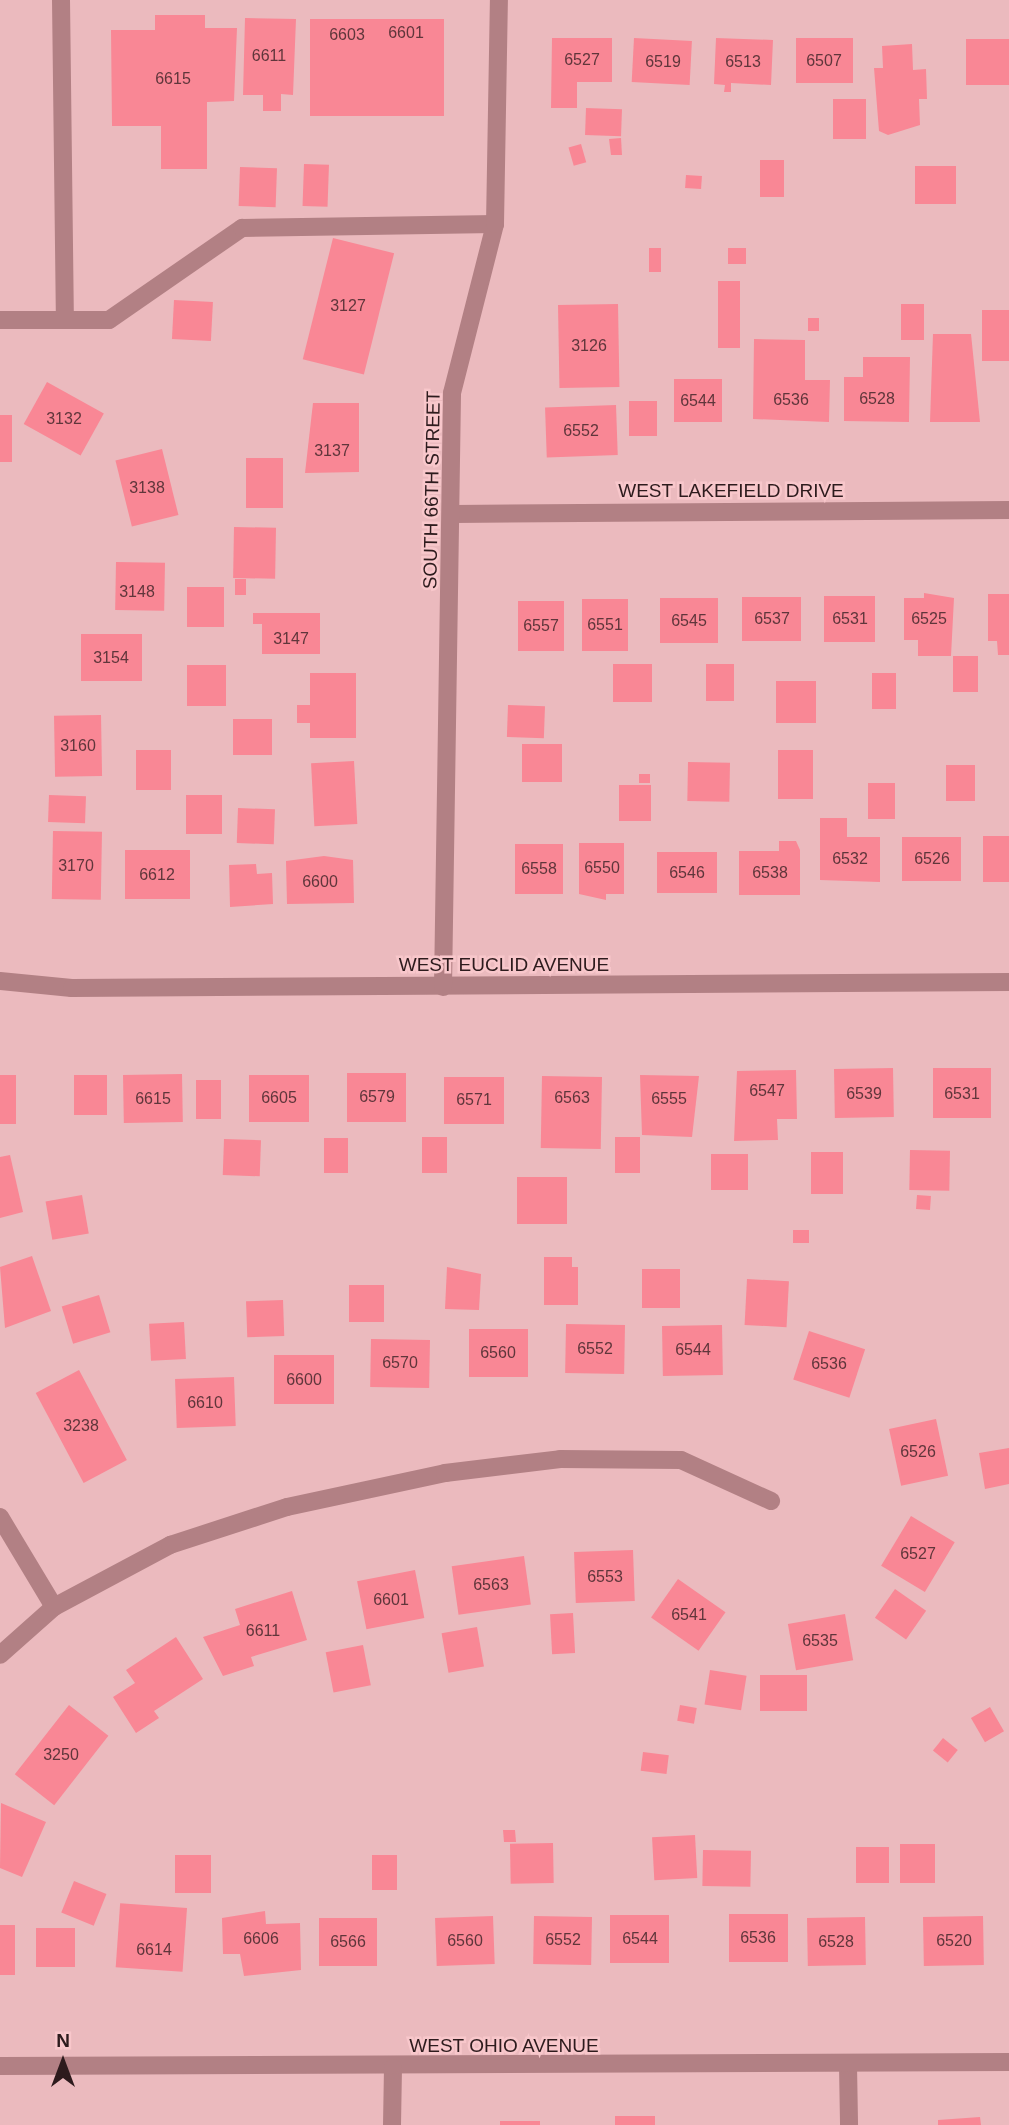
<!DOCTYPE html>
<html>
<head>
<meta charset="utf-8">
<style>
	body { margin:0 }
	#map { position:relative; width:1009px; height:2125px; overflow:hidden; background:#ebbabe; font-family:Arial,sans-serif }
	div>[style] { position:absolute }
	.building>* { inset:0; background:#f98795; transform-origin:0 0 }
	.service>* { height:18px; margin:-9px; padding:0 9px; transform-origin:9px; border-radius:9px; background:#b28084 }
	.minor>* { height:18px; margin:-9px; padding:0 9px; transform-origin:9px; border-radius:9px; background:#b28084 }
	span { translate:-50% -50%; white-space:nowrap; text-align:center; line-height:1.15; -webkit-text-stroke:5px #f8c7cb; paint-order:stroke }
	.number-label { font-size:16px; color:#60363b }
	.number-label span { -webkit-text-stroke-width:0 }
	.street-label { font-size:19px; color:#2d1b1d }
	.north { position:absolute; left:28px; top:2027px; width:70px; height:70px; -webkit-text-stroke:5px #f8c7cb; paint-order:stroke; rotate:0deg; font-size:19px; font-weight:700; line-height:28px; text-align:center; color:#2d1b1d }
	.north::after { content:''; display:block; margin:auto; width:24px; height:32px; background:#2d1b1d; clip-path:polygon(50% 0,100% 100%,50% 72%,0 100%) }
</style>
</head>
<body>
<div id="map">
	<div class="building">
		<i style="clip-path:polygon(155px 15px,205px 15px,205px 28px,237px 28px,234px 101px,207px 102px,207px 169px,161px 169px,161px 126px,112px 126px,111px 30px,155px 30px)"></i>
		<i style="clip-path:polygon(245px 18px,296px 19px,293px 95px,281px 94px,281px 111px,263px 111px,263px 95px,243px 95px)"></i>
		<i style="left:310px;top:19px;width:134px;height:97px"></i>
		<i style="clip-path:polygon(552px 38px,612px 38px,612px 82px,577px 82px,577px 108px,551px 108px)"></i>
		<i style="left:634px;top:38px;width:58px;height:44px;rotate:3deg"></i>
		<i style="clip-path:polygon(716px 38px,773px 40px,771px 85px,731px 83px,731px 92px,724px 92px,725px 85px,714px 84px)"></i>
		<i style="left:796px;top:38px;width:57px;height:45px"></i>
		<i style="left:1009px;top:39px;width:46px;height:43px;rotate:90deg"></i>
		<i style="clip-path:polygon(912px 44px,913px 70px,926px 69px,927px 99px,919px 99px,920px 125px,888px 135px,879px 131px,874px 68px,883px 68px,882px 46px)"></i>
		<i style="left:833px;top:99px;width:33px;height:40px"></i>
		<i style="left:586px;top:108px;width:36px;height:27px;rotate:2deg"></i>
		<i style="clip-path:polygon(621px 138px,622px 155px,611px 155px,609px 139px)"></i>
		<i style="left:581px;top:144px;width:19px;height:13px;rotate:74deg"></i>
		<i style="left:760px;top:160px;width:24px;height:37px"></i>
		<i style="left:304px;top:164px;width:25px;height:42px;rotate:2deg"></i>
		<i style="left:915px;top:166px;width:41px;height:38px"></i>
		<i style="left:240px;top:167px;width:37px;height:39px;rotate:2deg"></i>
		<i style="left:686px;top:175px;width:16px;height:13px;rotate:4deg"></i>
		<i style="left:333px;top:238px;width:63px;height:125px;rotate:14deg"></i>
		<i style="left:649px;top:248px;width:12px;height:24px"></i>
		<i style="left:728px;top:248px;width:18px;height:16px"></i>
		<i style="left:718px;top:281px;width:22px;height:67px"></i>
		<i style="left:174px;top:300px;width:39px;height:39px;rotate:3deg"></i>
		<i style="left:618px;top:304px;width:83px;height:60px;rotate:89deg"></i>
		<i style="left:901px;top:304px;width:23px;height:36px"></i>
		<i style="left:982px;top:310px;width:27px;height:51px"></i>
		<i style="left:808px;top:318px;width:11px;height:13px"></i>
		<i style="clip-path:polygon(933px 334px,971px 334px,980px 422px,930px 422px)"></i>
		<i style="clip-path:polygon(754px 339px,805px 340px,805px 380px,830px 380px,829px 422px,753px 419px)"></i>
		<i style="clip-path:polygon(863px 357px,910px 357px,909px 422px,844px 421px,844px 377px,863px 377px)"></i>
		<i style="left:674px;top:379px;width:48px;height:43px"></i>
		<i style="left:47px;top:382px;width:65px;height:48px;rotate:29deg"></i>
		<i style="left:629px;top:401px;width:28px;height:35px"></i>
		<i style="clip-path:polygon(313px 403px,359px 403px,359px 472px,305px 473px)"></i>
		<i style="left:616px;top:405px;width:50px;height:71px;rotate:88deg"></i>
		<i style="left:0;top:415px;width:12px;height:47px"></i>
		<i style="left:162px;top:449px;width:68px;height:48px;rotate:76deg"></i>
		<i style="left:246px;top:458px;width:37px;height:50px"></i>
		<i style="left:234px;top:527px;width:42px;height:51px;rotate:1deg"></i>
		<i style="left:116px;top:562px;width:49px;height:48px;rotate:1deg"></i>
		<i style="left:235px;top:579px;width:11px;height:16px"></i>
		<i style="left:187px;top:587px;width:37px;height:40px"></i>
		<i style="clip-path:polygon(924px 593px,954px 598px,951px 656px,918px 656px,918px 640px,904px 640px,904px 598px,924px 598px)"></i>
		<i style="clip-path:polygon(988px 594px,1009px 594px,1009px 655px,998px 655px,997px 641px,988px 641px)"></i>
		<i style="left:824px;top:596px;width:51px;height:46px"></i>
		<i style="left:742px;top:597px;width:59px;height:44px"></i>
		<i style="left:660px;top:598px;width:58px;height:45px"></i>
		<i style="left:628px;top:599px;width:52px;height:46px;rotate:90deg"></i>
		<i style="left:518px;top:601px;width:46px;height:50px"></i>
		<i style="clip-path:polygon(253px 613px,320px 613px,320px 654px,262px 654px,262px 624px,253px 624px)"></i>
		<i style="left:81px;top:634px;width:61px;height:47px"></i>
		<i style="left:953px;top:656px;width:25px;height:36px"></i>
		<i style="left:613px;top:664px;width:39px;height:38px"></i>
		<i style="left:706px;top:664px;width:28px;height:37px"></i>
		<i style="left:187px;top:665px;width:39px;height:41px"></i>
		<i style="clip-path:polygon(310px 673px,356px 673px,356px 738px,310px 738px,310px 723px,297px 723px,297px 705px,310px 705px)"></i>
		<i style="left:872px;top:673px;width:24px;height:36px"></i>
		<i style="left:776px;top:681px;width:40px;height:42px"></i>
		<i style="left:508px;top:705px;width:37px;height:32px;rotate:2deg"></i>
		<i style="left:101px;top:715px;width:61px;height:47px;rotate:89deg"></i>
		<i style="left:233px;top:719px;width:39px;height:36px"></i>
		<i style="left:522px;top:744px;width:40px;height:38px"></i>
		<i style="left:136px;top:750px;width:35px;height:40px"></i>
		<i style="left:778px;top:750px;width:35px;height:49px"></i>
		<i style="left:354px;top:761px;width:63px;height:43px;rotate:87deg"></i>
		<i style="left:688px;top:762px;width:42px;height:39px;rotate:1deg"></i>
		<i style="left:946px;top:765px;width:29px;height:36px"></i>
		<i style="left:650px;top:774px;width:9px;height:11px;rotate:90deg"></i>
		<i style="left:868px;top:783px;width:27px;height:36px"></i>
		<i style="left:619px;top:785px;width:32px;height:36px"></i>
		<i style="left:49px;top:795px;width:37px;height:27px;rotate:2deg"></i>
		<i style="left:186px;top:795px;width:36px;height:39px"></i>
		<i style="left:238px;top:808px;width:37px;height:35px;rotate:2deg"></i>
		<i style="clip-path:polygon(820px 818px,847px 818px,847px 837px,880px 837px,880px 882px,820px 880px)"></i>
		<i style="left:53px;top:831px;width:49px;height:68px;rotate:1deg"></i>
		<i style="left:983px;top:836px;width:26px;height:46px"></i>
		<i style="left:902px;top:837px;width:59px;height:44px"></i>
		<i style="clip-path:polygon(779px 841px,796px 841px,800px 850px,800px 895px,739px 895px,739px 851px,779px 851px)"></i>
		<i style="clip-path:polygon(579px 843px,624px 843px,624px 894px,606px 894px,606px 900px,579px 894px)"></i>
		<i style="left:515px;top:844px;width:48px;height:50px"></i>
		<i style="left:125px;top:850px;width:65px;height:49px"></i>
		<i style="left:657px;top:852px;width:60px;height:41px"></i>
		<i style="clip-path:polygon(324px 856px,353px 860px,354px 903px,287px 904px,286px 861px)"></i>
		<i style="clip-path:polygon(256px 864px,257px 874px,272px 873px,273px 904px,230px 907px,229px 865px)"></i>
		<i style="left:893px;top:1068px;width:49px;height:59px;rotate:89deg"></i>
		<i style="left:991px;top:1068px;width:50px;height:58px;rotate:90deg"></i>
		<i style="clip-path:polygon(796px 1070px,797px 1119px,777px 1119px,778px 1140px,734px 1141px,737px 1071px)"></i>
		<i style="left:347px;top:1073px;width:59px;height:49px"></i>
		<i style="left:182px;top:1074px;width:48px;height:59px;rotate:89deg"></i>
		<i style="left:0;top:1075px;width:16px;height:49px"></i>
		<i style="left:74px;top:1075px;width:33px;height:40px"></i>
		<i style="left:249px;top:1075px;width:60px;height:47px"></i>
		<i style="clip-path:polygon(640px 1075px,699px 1076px,692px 1137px,642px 1135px)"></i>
		<i style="left:542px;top:1076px;width:60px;height:72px;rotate:1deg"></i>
		<i style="left:444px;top:1077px;width:60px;height:47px"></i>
		<i style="left:196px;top:1080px;width:25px;height:39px"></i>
		<i style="left:422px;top:1137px;width:25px;height:36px"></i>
		<i style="left:615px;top:1137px;width:25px;height:36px"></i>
		<i style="left:324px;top:1138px;width:24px;height:35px"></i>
		<i style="left:224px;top:1139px;width:37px;height:36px;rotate:2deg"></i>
		<i style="left:910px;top:1150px;width:40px;height:40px;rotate:1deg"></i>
		<i style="left:811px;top:1152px;width:32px;height:42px"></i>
		<i style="left:711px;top:1154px;width:37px;height:36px"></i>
		<i style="clip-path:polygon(10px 1155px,23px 1212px,0 1218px,0 1157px)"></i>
		<i style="left:517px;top:1177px;width:50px;height:47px"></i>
		<i style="left:82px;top:1195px;width:39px;height:37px;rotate:80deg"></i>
		<i style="left:917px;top:1195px;width:14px;height:14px;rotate:4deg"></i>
		<i style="left:793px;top:1230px;width:16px;height:13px"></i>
		<i style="clip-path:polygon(32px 1256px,51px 1311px,5px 1328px,0 1267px)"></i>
		<i style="clip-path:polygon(544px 1257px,572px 1257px,572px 1267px,578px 1267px,578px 1305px,544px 1305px)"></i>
		<i style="clip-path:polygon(447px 1267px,481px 1274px,479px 1310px,445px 1309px)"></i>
		<i style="left:642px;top:1269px;width:38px;height:39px"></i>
		<i style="left:747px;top:1279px;width:42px;height:46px;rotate:3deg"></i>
		<i style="left:349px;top:1285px;width:35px;height:37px"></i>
		<i style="left:99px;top:1295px;width:39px;height:39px;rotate:73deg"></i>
		<i style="left:283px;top:1300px;width:36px;height:37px;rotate:88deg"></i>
		<i style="left:184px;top:1322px;width:37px;height:35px;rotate:87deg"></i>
		<i style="left:566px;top:1324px;width:59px;height:49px;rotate:1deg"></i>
		<i style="left:722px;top:1325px;width:50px;height:60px;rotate:89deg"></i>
		<i style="left:469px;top:1329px;width:59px;height:48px"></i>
		<i style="left:809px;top:1331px;width:59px;height:51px;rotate:18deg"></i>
		<i style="left:371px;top:1339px;width:59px;height:48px;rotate:1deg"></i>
		<i style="left:274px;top:1355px;width:60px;height:49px"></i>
		<i style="left:79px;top:1370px;width:102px;height:49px;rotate:62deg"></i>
		<i style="left:234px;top:1377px;width:49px;height:59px;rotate:88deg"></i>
		<i style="left:936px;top:1419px;width:58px;height:48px;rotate:78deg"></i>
		<i style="clip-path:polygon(1009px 1448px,1009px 1484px,985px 1489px,979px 1453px)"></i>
		<i style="left:911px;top:1516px;width:51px;height:58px;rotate:31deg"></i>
		<i style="left:633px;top:1550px;width:51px;height:59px;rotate:88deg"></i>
		<i style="left:524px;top:1556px;width:49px;height:73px;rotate:82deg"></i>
		<i style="left:415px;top:1570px;width:49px;height:59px;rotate:79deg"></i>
		<i style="left:678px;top:1579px;width:58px;height:47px;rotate:35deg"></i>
		<i style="left:895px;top:1589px;width:38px;height:35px;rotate:35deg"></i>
		<i style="clip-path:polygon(292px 1591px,307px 1640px,251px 1657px,254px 1666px,223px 1676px,203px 1637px,240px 1625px,235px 1609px)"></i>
		<i style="left:573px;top:1613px;width:40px;height:23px;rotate:87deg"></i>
		<i style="left:845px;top:1614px;width:47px;height:58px;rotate:80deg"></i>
		<i style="left:477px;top:1627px;width:40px;height:36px;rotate:80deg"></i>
		<i style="clip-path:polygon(176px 1637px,203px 1679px,154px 1711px,159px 1718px,136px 1733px,113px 1697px,135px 1683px,126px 1670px)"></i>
		<i style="left:363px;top:1645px;width:41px;height:38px;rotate:79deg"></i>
		<i style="left:710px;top:1670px;width:37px;height:35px;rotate:9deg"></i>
		<i style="left:760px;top:1675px;width:47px;height:36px"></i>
		<i style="left:69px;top:1705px;width:50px;height:88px;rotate:38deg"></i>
		<i style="left:680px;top:1705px;width:17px;height:16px;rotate:10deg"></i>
		<i style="left:990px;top:1707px;width:28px;height:22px;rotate:60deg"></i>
		<i style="left:943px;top:1738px;width:19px;height:16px;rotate:39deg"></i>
		<i style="left:643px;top:1752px;width:26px;height:19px;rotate:7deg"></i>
		<i style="clip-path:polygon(1px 1803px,46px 1822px,22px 1877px,0 1868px)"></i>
		<i style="clip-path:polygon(503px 1830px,515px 1830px,516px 1842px,504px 1842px)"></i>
		<i style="left:695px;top:1835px;width:43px;height:43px;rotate:87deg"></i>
		<i style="left:553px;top:1843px;width:40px;height:43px;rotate:89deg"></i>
		<i style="left:900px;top:1844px;width:35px;height:39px"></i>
		<i style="left:856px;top:1847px;width:33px;height:36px"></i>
		<i style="left:703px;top:1850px;width:48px;height:36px;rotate:1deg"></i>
		<i style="left:175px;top:1855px;width:36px;height:38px"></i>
		<i style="left:372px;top:1855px;width:25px;height:35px"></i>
		<i style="left:74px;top:1881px;width:35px;height:34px;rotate:22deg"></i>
		<i style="left:187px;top:1908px;width:64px;height:67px;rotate:94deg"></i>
		<i style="clip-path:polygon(265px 1911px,266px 1924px,300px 1923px,301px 1970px,244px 1976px,240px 1954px,223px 1954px,222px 1918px)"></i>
		<i style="left:788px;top:1914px;width:48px;height:59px;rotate:90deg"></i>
		<i style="left:610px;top:1915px;width:59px;height:48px"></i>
		<i style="left:493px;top:1916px;width:48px;height:58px;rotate:88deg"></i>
		<i style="left:534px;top:1916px;width:58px;height:48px;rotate:1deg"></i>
		<i style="left:983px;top:1916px;width:49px;height:60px;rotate:89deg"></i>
		<i style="left:865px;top:1917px;width:48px;height:58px;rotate:89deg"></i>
		<i style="left:319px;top:1918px;width:58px;height:48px"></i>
		<i style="left:0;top:1925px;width:15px;height:50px"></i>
		<i style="left:36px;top:1928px;width:39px;height:39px"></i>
		<i style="left:615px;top:2116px;width:40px;height:9px"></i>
		<i style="clip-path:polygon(980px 2117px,981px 2125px,938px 2125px,938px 2120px)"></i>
		<i style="left:500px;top:2121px;width:40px;height:4px"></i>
	</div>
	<div class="service">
		<i style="left:61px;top:0;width:320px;rotate:89.3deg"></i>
		<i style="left:0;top:320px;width:109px"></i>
		<i style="left:109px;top:320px;width:162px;rotate:-34.7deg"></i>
		<i style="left:242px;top:228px;width:253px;rotate:-0.9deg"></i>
	</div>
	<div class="minor">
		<i style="left:454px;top:514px;width:555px;rotate:-0.41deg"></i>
		<i style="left:0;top:981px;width:72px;rotate:5.6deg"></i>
		<i style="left:72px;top:988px;width:937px;rotate:-0.37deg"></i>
		<i style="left:443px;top:987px;width:594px;rotate:-89.13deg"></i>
		<i style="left:452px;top:393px;width:174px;rotate:-75.7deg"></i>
		<i style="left:495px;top:224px;width:224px;rotate:-89deg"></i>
		<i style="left:0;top:1517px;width:105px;rotate:59deg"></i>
		<i style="left:54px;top:1607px;width:72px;rotate:138.4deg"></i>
		<i style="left:54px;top:1607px;width:132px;rotate:-28.1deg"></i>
		<i style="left:170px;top:1545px;width:123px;rotate:-18deg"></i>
		<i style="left:287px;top:1507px;width:162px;rotate:-12.1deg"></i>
		<i style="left:445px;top:1473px;width:116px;rotate:-6.9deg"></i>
		<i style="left:560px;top:1459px;width:121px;rotate:0.5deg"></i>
		<i style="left:681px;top:1460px;width:99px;rotate:24.5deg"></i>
		<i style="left:848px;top:2065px;width:60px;rotate:89deg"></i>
		<i style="left:0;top:2066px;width:1009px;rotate:-0.23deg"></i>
		<i style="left:392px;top:2125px;width:57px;rotate:-89deg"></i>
	</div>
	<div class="number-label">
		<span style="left:406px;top:33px">6601</span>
		<span style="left:347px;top:35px">6603</span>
		<span style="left:269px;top:56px">6611</span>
		<span style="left:582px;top:60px">6527</span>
		<span style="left:824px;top:61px">6507</span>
		<span style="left:663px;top:62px">6519</span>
		<span style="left:743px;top:62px">6513</span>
		<span style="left:173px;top:79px">6615</span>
		<span style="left:348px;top:306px">3127</span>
		<span style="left:589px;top:346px">3126</span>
		<span style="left:877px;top:399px">6528</span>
		<span style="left:791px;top:400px">6536</span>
		<span style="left:698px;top:401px">6544</span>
		<span style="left:64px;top:419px">3132</span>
		<span style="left:581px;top:431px">6552</span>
		<span style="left:332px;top:451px">3137</span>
		<span style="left:147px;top:488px">3138</span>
		<span style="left:137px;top:592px">3148</span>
		<span style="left:772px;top:619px">6537</span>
		<span style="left:850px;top:619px">6531</span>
		<span style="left:929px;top:619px">6525</span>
		<span style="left:689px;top:621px">6545</span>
		<span style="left:605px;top:625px">6551</span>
		<span style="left:541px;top:626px">6557</span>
		<span style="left:291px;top:639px">3147</span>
		<span style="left:111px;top:658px">3154</span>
		<span style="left:78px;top:746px">3160</span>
		<span style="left:850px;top:859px">6532</span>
		<span style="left:932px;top:859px">6526</span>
		<span style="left:76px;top:866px">3170</span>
		<span style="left:602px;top:868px">6550</span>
		<span style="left:539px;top:869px">6558</span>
		<span style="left:687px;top:873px">6546</span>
		<span style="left:770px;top:873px">6538</span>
		<span style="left:157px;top:875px">6612</span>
		<span style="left:320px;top:882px">6600</span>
		<span style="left:767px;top:1091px">6547</span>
		<span style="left:864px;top:1094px">6539</span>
		<span style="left:962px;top:1094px">6531</span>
		<span style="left:377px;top:1097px">6579</span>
		<span style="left:279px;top:1098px">6605</span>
		<span style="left:572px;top:1098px">6563</span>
		<span style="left:153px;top:1099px">6615</span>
		<span style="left:669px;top:1099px">6555</span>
		<span style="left:474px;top:1100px">6571</span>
		<span style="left:595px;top:1349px">6552</span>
		<span style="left:693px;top:1350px">6544</span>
		<span style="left:498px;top:1353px">6560</span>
		<span style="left:400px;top:1363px">6570</span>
		<span style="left:829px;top:1364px">6536</span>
		<span style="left:304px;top:1380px">6600</span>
		<span style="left:205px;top:1403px">6610</span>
		<span style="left:81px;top:1426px">3238</span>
		<span style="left:918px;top:1452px">6526</span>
		<span style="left:918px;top:1554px">6527</span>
		<span style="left:605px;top:1577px">6553</span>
		<span style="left:491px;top:1585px">6563</span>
		<span style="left:391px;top:1600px">6601</span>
		<span style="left:689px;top:1615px">6541</span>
		<span style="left:263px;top:1631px">6611</span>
		<span style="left:820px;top:1641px">6535</span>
		<span style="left:61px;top:1755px">3250</span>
		<span style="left:758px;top:1938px">6536</span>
		<span style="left:261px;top:1939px">6606</span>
		<span style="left:640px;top:1939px">6544</span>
		<span style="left:563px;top:1940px">6552</span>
		<span style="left:465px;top:1941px">6560</span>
		<span style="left:954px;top:1941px">6520</span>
		<span style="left:348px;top:1942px">6566</span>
		<span style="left:836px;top:1942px">6528</span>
		<span style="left:154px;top:1950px">6614</span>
	</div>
	<div class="street-label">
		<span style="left:432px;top:490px;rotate:-89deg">SOUTH 66TH STREET</span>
		<span style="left:731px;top:491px">WEST LAKEFIELD DRIVE</span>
		<span style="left:504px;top:965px">WEST EUCLID AVENUE</span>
		<span style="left:504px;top:2046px">WEST OHIO AVENUE</span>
	</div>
	<div class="north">N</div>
</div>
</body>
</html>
